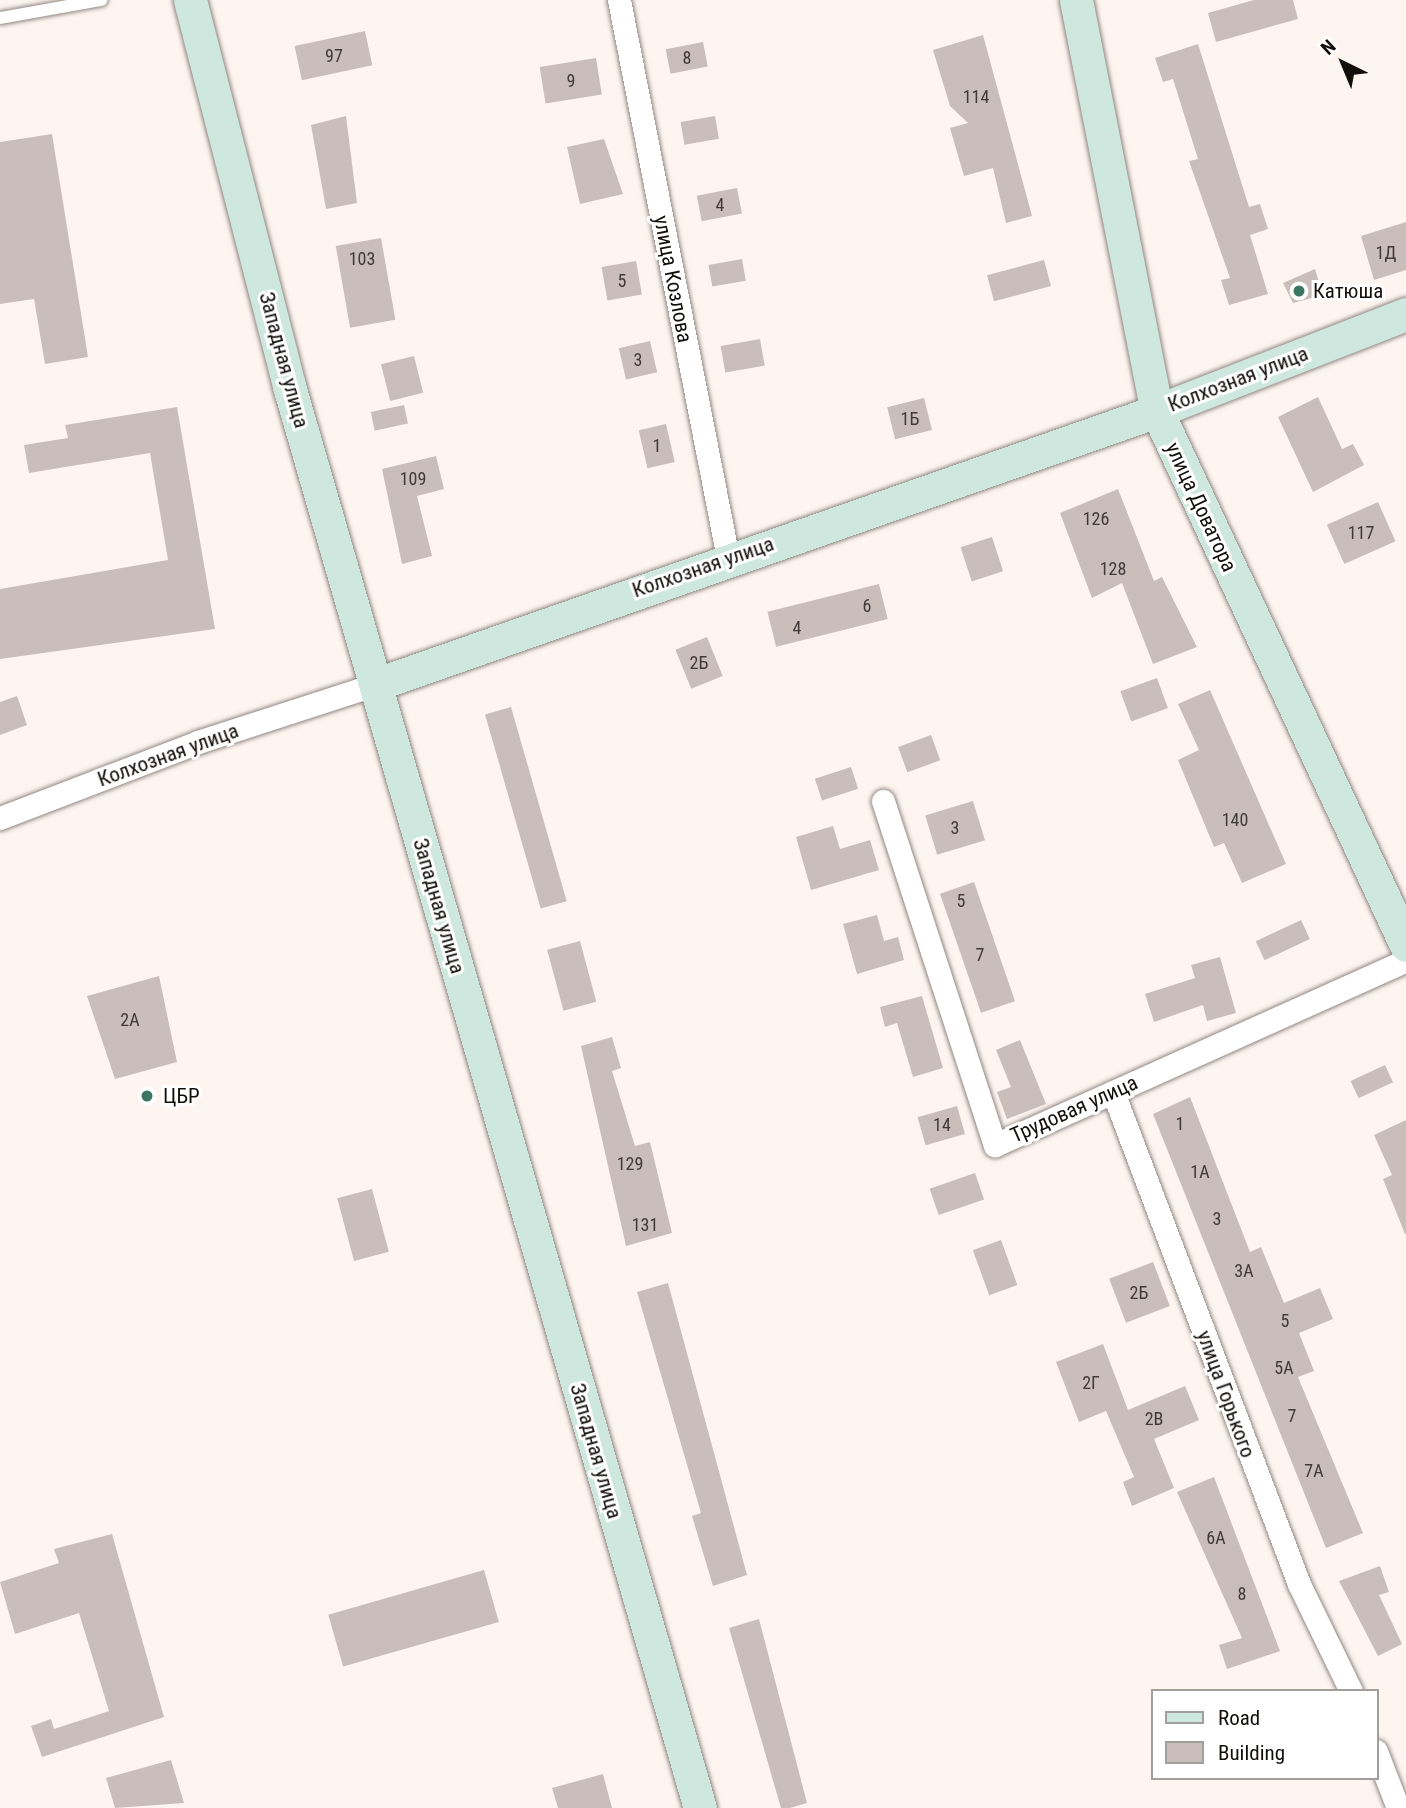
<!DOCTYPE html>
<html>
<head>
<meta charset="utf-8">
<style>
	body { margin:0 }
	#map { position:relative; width:1406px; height:1808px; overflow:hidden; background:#fef5f1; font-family:"Roboto Condensed",sans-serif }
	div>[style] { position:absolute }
	.building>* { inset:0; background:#c9beba; transform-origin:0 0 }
	.roads { filter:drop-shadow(0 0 2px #918783) drop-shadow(0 0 2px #918783) }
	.lane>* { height:12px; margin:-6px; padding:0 6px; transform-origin:6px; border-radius:6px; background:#fff }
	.street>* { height:23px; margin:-11.5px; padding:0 11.5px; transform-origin:11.5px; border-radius:11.5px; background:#fff }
	.secondary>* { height:33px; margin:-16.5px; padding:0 16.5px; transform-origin:16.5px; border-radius:16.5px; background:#cee8df }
	.dots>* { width:19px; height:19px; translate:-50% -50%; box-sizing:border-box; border:4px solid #fff; border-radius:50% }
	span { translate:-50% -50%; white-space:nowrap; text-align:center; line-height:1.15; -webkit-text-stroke:6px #fff; paint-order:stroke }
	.number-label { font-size:18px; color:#3f3a38 }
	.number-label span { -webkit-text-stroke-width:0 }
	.street-label { font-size:21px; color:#110e0c }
	.poi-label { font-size:21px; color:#110e0c }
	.left { translate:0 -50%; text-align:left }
	.legend { position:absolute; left:1151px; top:1689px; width:228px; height:91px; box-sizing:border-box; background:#fff; border:2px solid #a09f9e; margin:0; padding:9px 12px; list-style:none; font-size:21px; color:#110e0c }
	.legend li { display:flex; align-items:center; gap:14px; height:35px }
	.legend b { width:35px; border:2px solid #a09f9e }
	.north { position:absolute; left:1308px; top:28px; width:70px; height:70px; -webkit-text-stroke:5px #fff; paint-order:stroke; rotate:317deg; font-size:19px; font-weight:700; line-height:28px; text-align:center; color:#110e0c }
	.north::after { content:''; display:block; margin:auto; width:24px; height:32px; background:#110e0c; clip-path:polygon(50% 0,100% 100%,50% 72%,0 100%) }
</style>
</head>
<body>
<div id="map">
	<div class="building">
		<i style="clip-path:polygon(1254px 0,1293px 0,1298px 19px,1216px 42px,1208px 13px)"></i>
		<i style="left:365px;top:31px;width:35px;height:72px;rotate:78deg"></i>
		<i style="clip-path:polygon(983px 35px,1032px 216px,1006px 223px,993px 168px,964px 176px,950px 128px,968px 123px,950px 106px,933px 50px)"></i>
		<i style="left:703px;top:42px;width:25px;height:38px;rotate:79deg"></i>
		<i style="clip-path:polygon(1198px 44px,1249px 207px,1260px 204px,1268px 229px,1250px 235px,1268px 294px,1229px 305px,1221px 280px,1230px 278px,1189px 161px,1198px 159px,1173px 79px,1163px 82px,1155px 58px)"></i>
		<i style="left:596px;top:58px;width:37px;height:57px;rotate:81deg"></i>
		<i style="clip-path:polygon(346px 116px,357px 203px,326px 209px,311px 125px)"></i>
		<i style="left:715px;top:116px;width:23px;height:35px;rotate:80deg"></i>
		<i style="clip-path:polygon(52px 134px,88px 357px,45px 364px,34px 299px,0 304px,0 142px)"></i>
		<i style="clip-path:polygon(604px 139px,623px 194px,580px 204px,567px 147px)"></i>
		<i style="left:737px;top:188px;width:26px;height:41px;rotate:79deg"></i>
		<i style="clip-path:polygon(1406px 222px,1406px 270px,1374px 280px,1361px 236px)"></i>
		<i style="left:381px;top:238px;width:83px;height:46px;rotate:80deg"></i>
		<i style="left:742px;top:259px;width:22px;height:34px;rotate:80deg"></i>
		<i style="left:1044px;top:260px;width:27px;height:59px;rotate:75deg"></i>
		<i style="left:636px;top:261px;width:34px;height:35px;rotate:80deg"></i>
		<i style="clip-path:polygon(1315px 269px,1323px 295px,1293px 303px,1283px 283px)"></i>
		<i style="left:760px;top:339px;width:27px;height:40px;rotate:80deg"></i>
		<i style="left:650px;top:341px;width:32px;height:32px;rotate:77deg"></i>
		<i style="left:414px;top:356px;width:38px;height:34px;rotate:76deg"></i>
		<i style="clip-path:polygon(1318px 397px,1342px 449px,1353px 444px,1364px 465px,1313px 492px,1278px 417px)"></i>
		<i style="left:924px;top:398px;width:33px;height:38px;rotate:76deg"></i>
		<i style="left:404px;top:405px;width:19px;height:34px;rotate:78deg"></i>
		<i style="clip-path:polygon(177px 407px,215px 629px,0 659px,0 589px,168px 560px,150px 453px,29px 473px,24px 445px,68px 438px,65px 425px)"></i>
		<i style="left:666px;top:424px;width:39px;height:28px;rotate:77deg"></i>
		<i style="clip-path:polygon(436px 456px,444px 489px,417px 496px,432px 556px,402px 564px,382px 469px)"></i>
		<i style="clip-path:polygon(1118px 489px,1154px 581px,1162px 577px,1197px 647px,1153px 664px,1122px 583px,1092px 598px,1060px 513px)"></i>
		<i style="left:1378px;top:502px;width:43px;height:56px;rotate:66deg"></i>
		<i style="left:992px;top:537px;width:36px;height:33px;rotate:72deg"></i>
		<i style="left:879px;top:584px;width:36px;height:115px;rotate:76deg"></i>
		<i style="left:707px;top:637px;width:42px;height:34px;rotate:68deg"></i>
		<i style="left:1157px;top:678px;width:32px;height:39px;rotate:70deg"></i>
		<i style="clip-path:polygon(1210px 690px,1286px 864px,1242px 883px,1224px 843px,1214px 847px,1178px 760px,1199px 750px,1178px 704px)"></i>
		<i style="clip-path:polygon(17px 696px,27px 725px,0 735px,0 702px)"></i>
		<i style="left:511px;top:707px;width:202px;height:27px;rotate:74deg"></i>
		<i style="left:931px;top:735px;width:27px;height:35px;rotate:70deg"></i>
		<i style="left:851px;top:767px;width:23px;height:38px;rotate:72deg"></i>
		<i style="left:973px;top:801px;width:41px;height:50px;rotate:73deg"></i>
		<i style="clip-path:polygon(833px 826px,840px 849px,870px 840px,879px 870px,811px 890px,796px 837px)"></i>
		<i style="left:974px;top:882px;width:126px;height:36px;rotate:71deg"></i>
		<i style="clip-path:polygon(877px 915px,884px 941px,898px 937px,904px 960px,857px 974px,843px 924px)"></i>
		<i style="left:1301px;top:920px;width:21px;height:50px;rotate:65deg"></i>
		<i style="left:580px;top:941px;width:63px;height:34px;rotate:75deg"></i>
		<i style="clip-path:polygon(1220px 957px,1236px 1013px,1207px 1021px,1203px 1005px,1154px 1022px,1145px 994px,1195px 978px,1191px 965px)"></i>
		<i style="clip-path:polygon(159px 976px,177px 1062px,115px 1079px,87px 996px)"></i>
		<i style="clip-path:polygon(922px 996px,943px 1068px,913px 1077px,897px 1023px,885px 1027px,880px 1007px)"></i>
		<i style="clip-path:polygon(612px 1037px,621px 1068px,612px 1071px,635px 1146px,650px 1142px,672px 1233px,626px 1246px,581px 1046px)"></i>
		<i style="clip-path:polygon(1020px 1040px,1046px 1104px,1007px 1119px,997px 1092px,1011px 1087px,996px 1050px)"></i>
		<i style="left:1385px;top:1065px;width:19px;height:38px;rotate:65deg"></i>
		<i style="clip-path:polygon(1190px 1097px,1250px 1252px,1261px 1247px,1284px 1303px,1320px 1288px,1333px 1319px,1299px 1333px,1314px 1371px,1298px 1377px,1363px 1533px,1326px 1548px,1153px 1114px)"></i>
		<i style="left:957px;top:1106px;width:29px;height:41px;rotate:74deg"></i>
		<i style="clip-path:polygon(1406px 1120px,1406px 1234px,1405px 1234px,1383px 1179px,1392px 1175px,1374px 1135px)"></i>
		<i style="left:975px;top:1173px;width:28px;height:48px;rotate:71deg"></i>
		<i style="left:372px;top:1189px;width:65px;height:36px;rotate:75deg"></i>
		<i style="left:1001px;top:1240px;width:48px;height:30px;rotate:70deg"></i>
		<i style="left:1153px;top:1262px;width:47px;height:47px;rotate:69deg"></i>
		<i style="clip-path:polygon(668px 1283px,747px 1575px,713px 1586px,692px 1516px,701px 1513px,637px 1292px)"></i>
		<i style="clip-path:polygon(1103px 1344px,1128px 1410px,1185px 1386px,1199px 1420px,1154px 1439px,1174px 1488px,1132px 1506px,1123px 1482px,1134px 1477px,1106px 1411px,1079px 1422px,1056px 1362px)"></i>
		<i style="clip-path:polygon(1214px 1477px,1280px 1651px,1227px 1669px,1219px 1645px,1242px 1638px,1177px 1492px)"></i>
		<i style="clip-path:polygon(112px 1534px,164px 1717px,42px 1757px,31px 1726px,51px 1719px,54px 1729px,109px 1711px,79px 1613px,15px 1634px,0 1582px,59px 1563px,54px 1549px)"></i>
		<i style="clip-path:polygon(1380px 1566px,1389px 1592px,1379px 1595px,1402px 1644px,1378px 1656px,1339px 1581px)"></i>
		<i style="left:484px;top:1570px;width:54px;height:162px;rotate:74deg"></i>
		<i style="clip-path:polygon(759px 1619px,807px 1803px,790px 1808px,781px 1808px,729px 1628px)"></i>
		<i style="clip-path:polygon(171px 1760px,184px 1803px,115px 1808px,106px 1778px)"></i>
		<i style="clip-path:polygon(603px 1774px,612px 1808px,558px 1808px,552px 1788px)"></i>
	</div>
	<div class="roads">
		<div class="lane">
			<i style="left:0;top:18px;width:103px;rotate:-10.1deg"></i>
		</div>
		<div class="street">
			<i style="left:619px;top:0;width:569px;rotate:78.95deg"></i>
			<i style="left:883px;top:801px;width:362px;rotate:72deg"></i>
			<i style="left:995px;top:1145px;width:451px;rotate:-24.2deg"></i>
			<i style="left:0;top:818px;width:212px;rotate:-21deg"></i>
			<i style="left:198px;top:742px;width:188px;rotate:-18deg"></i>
			<i style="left:1113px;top:1092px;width:526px;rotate:69.29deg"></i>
			<i style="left:1299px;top:1584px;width:119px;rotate:64.1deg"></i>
			<i style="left:1376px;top:1751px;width:61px;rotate:68.9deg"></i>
		</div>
		<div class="secondary">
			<i style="left:190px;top:0;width:398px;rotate:75.6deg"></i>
			<i style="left:289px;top:386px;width:1480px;rotate:73.88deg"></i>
			<i style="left:1076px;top:0;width:419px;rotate:78.9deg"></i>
			<i style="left:1157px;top:411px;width:589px;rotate:65deg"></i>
			<i style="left:377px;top:684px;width:826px;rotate:-19.29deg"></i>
			<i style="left:1157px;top:411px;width:267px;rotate:-21.3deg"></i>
		</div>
	</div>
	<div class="dots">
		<i style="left:1299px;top:291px;background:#3b7661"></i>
		<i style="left:147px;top:1096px;background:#3b7661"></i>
	</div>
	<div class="number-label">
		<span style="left:334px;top:56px">97</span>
		<span style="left:687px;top:58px">8</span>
		<span style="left:571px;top:81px">9</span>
		<span style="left:976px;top:97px">114</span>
		<span style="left:720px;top:205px">4</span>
		<span style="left:1386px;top:253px">1Д</span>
		<span style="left:362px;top:259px">103</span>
		<span style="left:622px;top:281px">5</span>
		<span style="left:638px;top:360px">3</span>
		<span style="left:910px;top:419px">1Б</span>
		<span style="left:657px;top:446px">1</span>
		<span style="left:413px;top:479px">109</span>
		<span style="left:1096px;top:519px">126</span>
		<span style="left:1361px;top:533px">117</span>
		<span style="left:1113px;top:569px">128</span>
		<span style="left:867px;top:606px">6</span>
		<span style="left:797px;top:628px">4</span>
		<span style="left:699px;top:663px">2Б</span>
		<span style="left:1235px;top:820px">140</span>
		<span style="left:955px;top:828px">3</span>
		<span style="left:961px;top:901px">5</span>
		<span style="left:980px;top:955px">7</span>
		<span style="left:130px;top:1020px">2А</span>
		<span style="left:1180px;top:1124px">1</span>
		<span style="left:942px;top:1125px">14</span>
		<span style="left:630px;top:1164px">129</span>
		<span style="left:1200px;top:1172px">1А</span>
		<span style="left:1217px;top:1219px">3</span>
		<span style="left:645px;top:1225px">131</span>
		<span style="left:1244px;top:1271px">3А</span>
		<span style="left:1139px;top:1293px">2Б</span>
		<span style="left:1285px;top:1321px">5</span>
		<span style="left:1284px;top:1368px">5А</span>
		<span style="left:1091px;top:1383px">2Г</span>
		<span style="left:1292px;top:1416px">7</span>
		<span style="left:1154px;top:1419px">2В</span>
		<span style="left:1314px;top:1471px">7А</span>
		<span style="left:1216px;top:1538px">6А</span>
		<span style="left:1242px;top:1594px">8</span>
	</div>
	<div class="street-label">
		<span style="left:673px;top:279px;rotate:79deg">улица Козлова</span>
		<span style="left:284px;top:360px;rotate:75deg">Западная улица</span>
		<span style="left:1238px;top:379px;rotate:-21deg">Колхозная улица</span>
		<span style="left:1201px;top:507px;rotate:65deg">улица Доватора</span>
		<span style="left:703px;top:567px;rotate:-19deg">Колхозная улица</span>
		<span style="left:168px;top:755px;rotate:-20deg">Колхозная улица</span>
		<span style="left:439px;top:906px;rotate:74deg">Западная улица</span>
		<span style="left:1074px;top:1109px;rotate:-24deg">Трудовая улица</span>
		<span style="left:1226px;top:1394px;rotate:70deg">улица Горького</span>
		<span style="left:596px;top:1451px;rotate:74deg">Западная улица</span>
	</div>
	<div class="poi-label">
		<span class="left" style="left:1313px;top:291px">Катюша</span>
		<span class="left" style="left:163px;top:1096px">ЦБР</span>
	</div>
	<ul class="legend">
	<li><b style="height:9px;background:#cee8df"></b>Road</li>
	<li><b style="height:19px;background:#c9beba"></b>Building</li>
	</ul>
	<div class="north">N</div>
</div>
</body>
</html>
